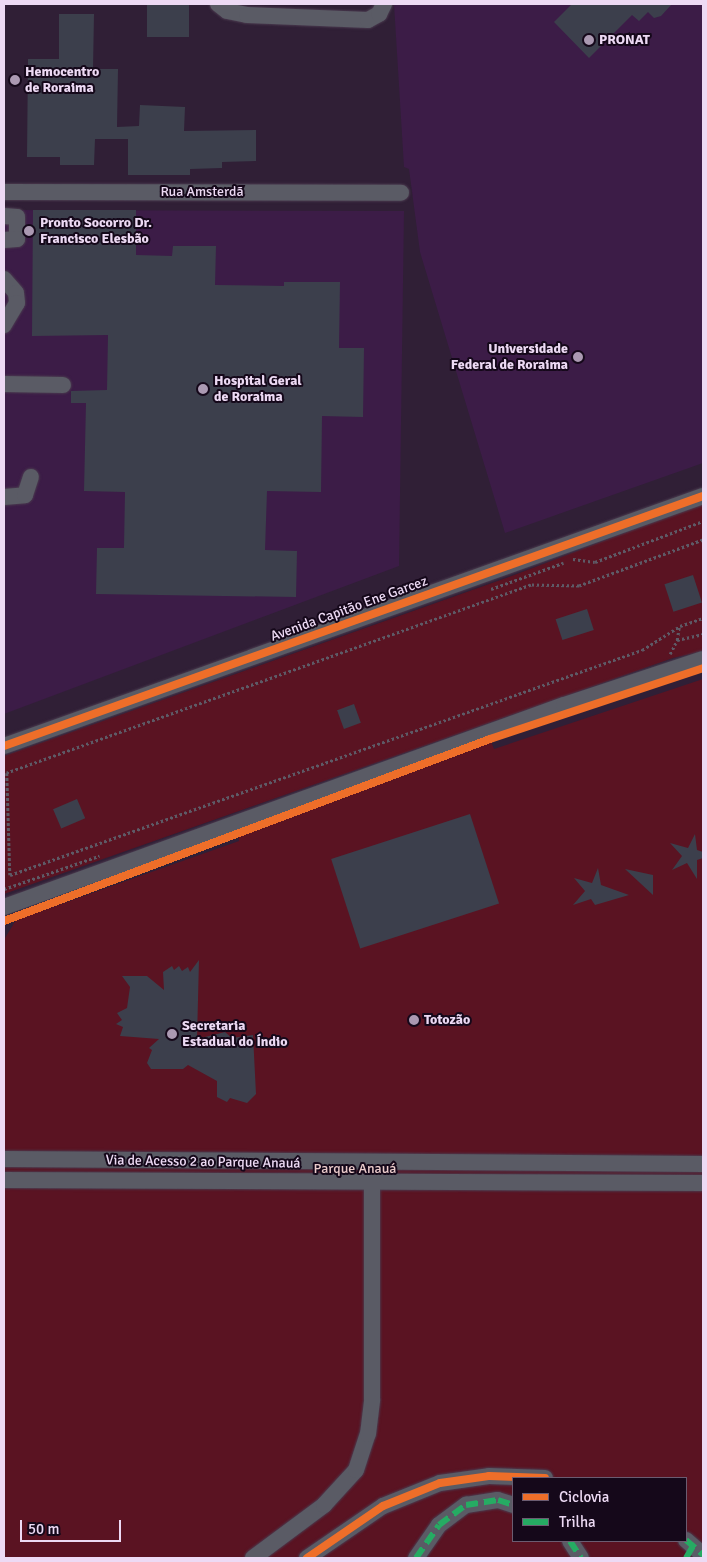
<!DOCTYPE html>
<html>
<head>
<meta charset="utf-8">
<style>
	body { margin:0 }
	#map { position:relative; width:707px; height:1562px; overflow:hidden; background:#301f36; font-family:Signika,sans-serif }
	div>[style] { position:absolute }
	.built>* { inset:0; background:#3c1c47 }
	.green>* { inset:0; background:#5a1322 }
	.building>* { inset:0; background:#3c3f4c; transform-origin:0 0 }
	.path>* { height:2.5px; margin-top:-1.25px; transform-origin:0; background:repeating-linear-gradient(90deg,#5e5a66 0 2.5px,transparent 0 5px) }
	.roads { filter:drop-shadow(0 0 1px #4a3b4f) drop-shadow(0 0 1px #4a3b4f) }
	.minor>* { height:16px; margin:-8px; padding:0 8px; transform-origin:8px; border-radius:8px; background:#5a5b65 }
	.quiet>* { height:6px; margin-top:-3px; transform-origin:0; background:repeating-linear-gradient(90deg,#26ab63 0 12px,transparent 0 18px) }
	.cycleway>* { height:8px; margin:-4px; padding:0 4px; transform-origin:4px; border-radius:4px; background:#ee6e29 }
	.dots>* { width:14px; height:14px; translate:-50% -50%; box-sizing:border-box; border:2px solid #15081a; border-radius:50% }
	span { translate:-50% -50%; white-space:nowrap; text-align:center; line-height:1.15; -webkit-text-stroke:4px #15081a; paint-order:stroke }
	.poi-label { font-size:14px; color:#eddaf4; font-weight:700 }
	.left { translate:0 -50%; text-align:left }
	.right { translate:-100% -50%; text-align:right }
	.street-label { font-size:14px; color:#eddaf4 }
	.park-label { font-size:14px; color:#ebcbcb }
	.frame { position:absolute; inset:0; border:5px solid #eddaf4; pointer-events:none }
	.legend { position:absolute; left:512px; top:1477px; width:175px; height:65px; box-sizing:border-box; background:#15081a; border:1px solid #6b5c71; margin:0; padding:6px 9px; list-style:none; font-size:15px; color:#eddaf4 }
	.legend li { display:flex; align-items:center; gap:10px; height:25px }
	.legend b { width:25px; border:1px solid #6b5c71 }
	.scale { position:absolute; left:20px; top:1520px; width:101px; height:22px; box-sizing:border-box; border:2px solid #eddaf4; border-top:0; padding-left:6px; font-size:15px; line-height:18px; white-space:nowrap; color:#eddaf4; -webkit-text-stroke:4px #15081a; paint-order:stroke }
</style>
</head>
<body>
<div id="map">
	<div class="built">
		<i style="clip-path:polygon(394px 4px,703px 4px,703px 463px,505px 533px,420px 252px,409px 169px,404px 167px)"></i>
		<i style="clip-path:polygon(4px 210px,404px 211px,399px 566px,4px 714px)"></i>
	</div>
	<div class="green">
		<i style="clip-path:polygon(703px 503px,703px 651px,673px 658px,4px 894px,4px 756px,509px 577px)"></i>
		<i style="clip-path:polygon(evenodd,703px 679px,703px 1558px,4px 1558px,5px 938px,16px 920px,239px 841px,238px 833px,490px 739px,494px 749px,703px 679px,513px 1478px,686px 1478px,686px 1541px,513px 1541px,513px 1478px)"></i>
	</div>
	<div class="building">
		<i style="left:147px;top:4px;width:42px;height:33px"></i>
		<i style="clip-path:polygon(572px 4px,672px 4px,661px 16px,654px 18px,648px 12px,639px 21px,632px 15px,589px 58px,554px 22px)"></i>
		<i style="clip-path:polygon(59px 14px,94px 14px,93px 69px,118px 69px,117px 127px,139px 126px,140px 105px,185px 107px,184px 131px,256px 130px,256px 161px,222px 162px,222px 168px,190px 169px,190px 175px,128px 175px,128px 139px,95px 139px,94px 165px,60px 165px,60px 157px,27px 157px,28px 59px,59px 59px)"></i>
		<i style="clip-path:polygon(33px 210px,136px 210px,136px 255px,172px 256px,173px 246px,216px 246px,215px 285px,284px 286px,284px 282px,340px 282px,339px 348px,364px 348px,363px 417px,322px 416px,321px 492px,267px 491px,265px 550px,297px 551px,296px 597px,96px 594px,97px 548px,124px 548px,125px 492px,84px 491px,86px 403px,71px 403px,71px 391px,107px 390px,108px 335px,32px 336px)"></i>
		<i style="left:693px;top:575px;width:29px;height:30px;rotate:72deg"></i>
		<i style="left:587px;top:609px;width:22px;height:33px;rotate:72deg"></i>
		<i style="left:354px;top:704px;width:20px;height:18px;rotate:70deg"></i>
		<i style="left:77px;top:799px;width:21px;height:26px;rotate:67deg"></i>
		<i style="left:470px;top:814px;width:94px;height:146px;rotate:72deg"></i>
		<i style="clip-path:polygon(695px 834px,697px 850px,703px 852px,703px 858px,697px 860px,697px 879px,687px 863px,672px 870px,682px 856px,670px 843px,688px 848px)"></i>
		<i style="clip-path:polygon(598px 868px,601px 885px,629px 895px,595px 905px,591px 899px,573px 905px,585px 891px,574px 878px,592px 883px)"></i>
		<i style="clip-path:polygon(625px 869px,653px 875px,653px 895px)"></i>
		<i style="clip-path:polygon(199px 960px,197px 1039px,225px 1032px,232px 1038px,253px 1035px,256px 1094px,247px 1103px,230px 1098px,227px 1102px,217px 1097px,217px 1081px,188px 1065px,183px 1069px,151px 1069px,147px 1063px,152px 1050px,149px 1048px,159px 1039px,120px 1036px,123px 1027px,116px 1024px,122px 1020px,117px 1013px,127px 1008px,130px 987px,122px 976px,147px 976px,164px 990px,163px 972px,172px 966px,174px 970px,179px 966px,182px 971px,188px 967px,190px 972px)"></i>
	</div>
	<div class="path">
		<i style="left:703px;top:540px;width:132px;rotate:159.6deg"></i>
		<i style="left:579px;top:586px;width:48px;rotate:-178.8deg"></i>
		<i style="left:531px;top:585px;width:557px;rotate:160.26deg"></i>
		<i style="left:7px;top:773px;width:102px;rotate:88.3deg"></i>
		<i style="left:10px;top:875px;width:671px;rotate:-19.6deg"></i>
		<i style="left:642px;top:650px;width:45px;rotate:-32.3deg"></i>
		<i style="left:680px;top:626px;width:24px;rotate:-19deg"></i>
		<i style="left:573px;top:559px;width:22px;rotate:8deg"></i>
		<i style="left:595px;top:562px;width:116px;rotate:-20.8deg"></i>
		<i style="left:491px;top:589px;width:77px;rotate:-19.9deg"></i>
		<i style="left:677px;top:640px;width:13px;rotate:-81deg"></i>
		<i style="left:670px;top:654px;width:16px;rotate:-63deg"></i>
		<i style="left:677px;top:640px;width:27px;rotate:-13deg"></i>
		<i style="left:4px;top:889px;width:101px;rotate:-19.2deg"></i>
	</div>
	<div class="roads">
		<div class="minor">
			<i style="left:218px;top:4px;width:11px;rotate:38deg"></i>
			<i style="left:227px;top:11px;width:20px;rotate:11deg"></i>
			<i style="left:247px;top:15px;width:121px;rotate:2.4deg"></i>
			<i style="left:368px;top:20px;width:13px;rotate:-29deg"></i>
			<i style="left:379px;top:14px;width:11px;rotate:-63deg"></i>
			<i style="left:4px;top:192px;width:397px;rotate:0.1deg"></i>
			<i style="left:4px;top:216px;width:13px;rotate:4deg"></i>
			<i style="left:17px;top:217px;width:22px;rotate:90deg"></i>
			<i style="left:17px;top:239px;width:13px;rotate:176deg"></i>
			<i style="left:4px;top:279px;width:18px;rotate:49deg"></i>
			<i style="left:16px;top:293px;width:10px;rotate:84deg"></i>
			<i style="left:17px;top:303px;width:26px;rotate:121deg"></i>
			<i style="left:4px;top:384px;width:59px;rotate:1deg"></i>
			<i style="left:4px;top:497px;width:21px;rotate:-5deg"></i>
			<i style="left:25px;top:495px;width:19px;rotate:-72deg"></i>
			<i style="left:4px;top:746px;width:742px;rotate:-19.68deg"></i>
			<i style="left:4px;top:907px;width:595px;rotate:-19.84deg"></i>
			<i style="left:564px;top:705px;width:146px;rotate:-18.3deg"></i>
			<i style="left:4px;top:1159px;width:699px;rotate:0.41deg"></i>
			<i style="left:4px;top:1180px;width:699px;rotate:0.25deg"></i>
			<i style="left:686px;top:1540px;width:23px;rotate:41deg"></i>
			<i style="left:570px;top:1541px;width:20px;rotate:57deg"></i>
			<i style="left:253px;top:1558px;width:89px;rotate:-36.7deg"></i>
			<i style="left:324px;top:1505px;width:47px;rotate:-47.6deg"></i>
			<i style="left:356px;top:1470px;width:38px;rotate:-72deg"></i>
			<i style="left:368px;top:1434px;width:35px;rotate:-83deg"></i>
			<i style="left:372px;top:1399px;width:229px;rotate:-90deg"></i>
			<i style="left:307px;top:1558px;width:92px;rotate:-34.4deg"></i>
			<i style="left:383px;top:1506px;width:61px;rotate:-22deg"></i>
			<i style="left:440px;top:1483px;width:49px;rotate:-8.1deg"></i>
			<i style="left:489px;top:1476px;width:56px;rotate:2deg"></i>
			<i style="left:416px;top:1558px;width:40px;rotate:-55.1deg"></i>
			<i style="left:439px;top:1525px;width:34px;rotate:-37deg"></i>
			<i style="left:466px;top:1505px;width:32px;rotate:-9deg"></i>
			<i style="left:498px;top:1500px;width:16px;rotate:18deg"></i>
		</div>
	</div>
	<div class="quiet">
		<i style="left:686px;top:1540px;width:23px;rotate:41deg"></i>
		<i style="left:570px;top:1541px;width:20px;rotate:57deg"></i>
		<i style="left:416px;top:1558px;width:40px;rotate:-55.1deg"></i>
		<i style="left:439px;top:1525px;width:34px;rotate:-37deg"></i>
		<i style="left:466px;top:1505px;width:32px;rotate:-9deg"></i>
		<i style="left:498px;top:1500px;width:16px;rotate:18deg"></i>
		<i style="left:686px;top:1558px;width:14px;rotate:-60deg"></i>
	</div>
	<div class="cycleway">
		<i style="left:4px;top:746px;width:742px;rotate:-19.68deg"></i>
		<i style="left:4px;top:921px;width:519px;rotate:-20.53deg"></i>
		<i style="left:490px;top:739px;width:225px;rotate:-18.4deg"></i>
		<i style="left:307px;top:1558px;width:92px;rotate:-34.4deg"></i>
		<i style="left:383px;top:1506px;width:61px;rotate:-22deg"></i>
		<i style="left:440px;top:1483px;width:49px;rotate:-8.1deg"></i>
		<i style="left:489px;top:1476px;width:56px;rotate:2deg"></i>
	</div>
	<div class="dots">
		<i style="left:589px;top:40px;background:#ab99b2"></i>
		<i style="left:15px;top:80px;background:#ab99b2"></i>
		<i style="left:29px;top:231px;background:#ab99b2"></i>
		<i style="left:578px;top:357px;background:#ab99b2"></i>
		<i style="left:203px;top:389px;background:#ab99b2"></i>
		<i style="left:414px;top:1020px;background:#ab99b2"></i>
		<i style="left:172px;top:1034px;background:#ab99b2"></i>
	</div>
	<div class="poi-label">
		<span class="left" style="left:599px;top:40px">PRONAT</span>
		<span class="left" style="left:25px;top:80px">Hemocentro<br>de Roraima</span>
		<span class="left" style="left:40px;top:231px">Pronto Socorro Dr.<br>Francisco Elesbão</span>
		<span class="right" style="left:568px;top:357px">Universidade<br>Federal de Roraima</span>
		<span class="left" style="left:214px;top:389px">Hospital Geral<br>de Roraima</span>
		<span class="left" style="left:424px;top:1020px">Totozão</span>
		<span class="left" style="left:182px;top:1034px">Secretaria<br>Estadual do Índio</span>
	</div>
	<div class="street-label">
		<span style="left:202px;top:192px">Rua Amsterdã</span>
		<span style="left:349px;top:609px;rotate:-20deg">Avenida Capitão Ene Garcez</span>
		<span style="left:203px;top:1162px;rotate:1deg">Via de Acesso 2 ao Parque Anauá</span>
	</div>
	<div class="park-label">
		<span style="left:355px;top:1169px">Parque Anauá</span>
	</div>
	<div class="frame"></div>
	<ul class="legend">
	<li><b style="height:6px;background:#ee6e29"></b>Ciclovia</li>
	<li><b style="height:6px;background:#26ab63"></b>Trilha</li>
	</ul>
	<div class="scale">50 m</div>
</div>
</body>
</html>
